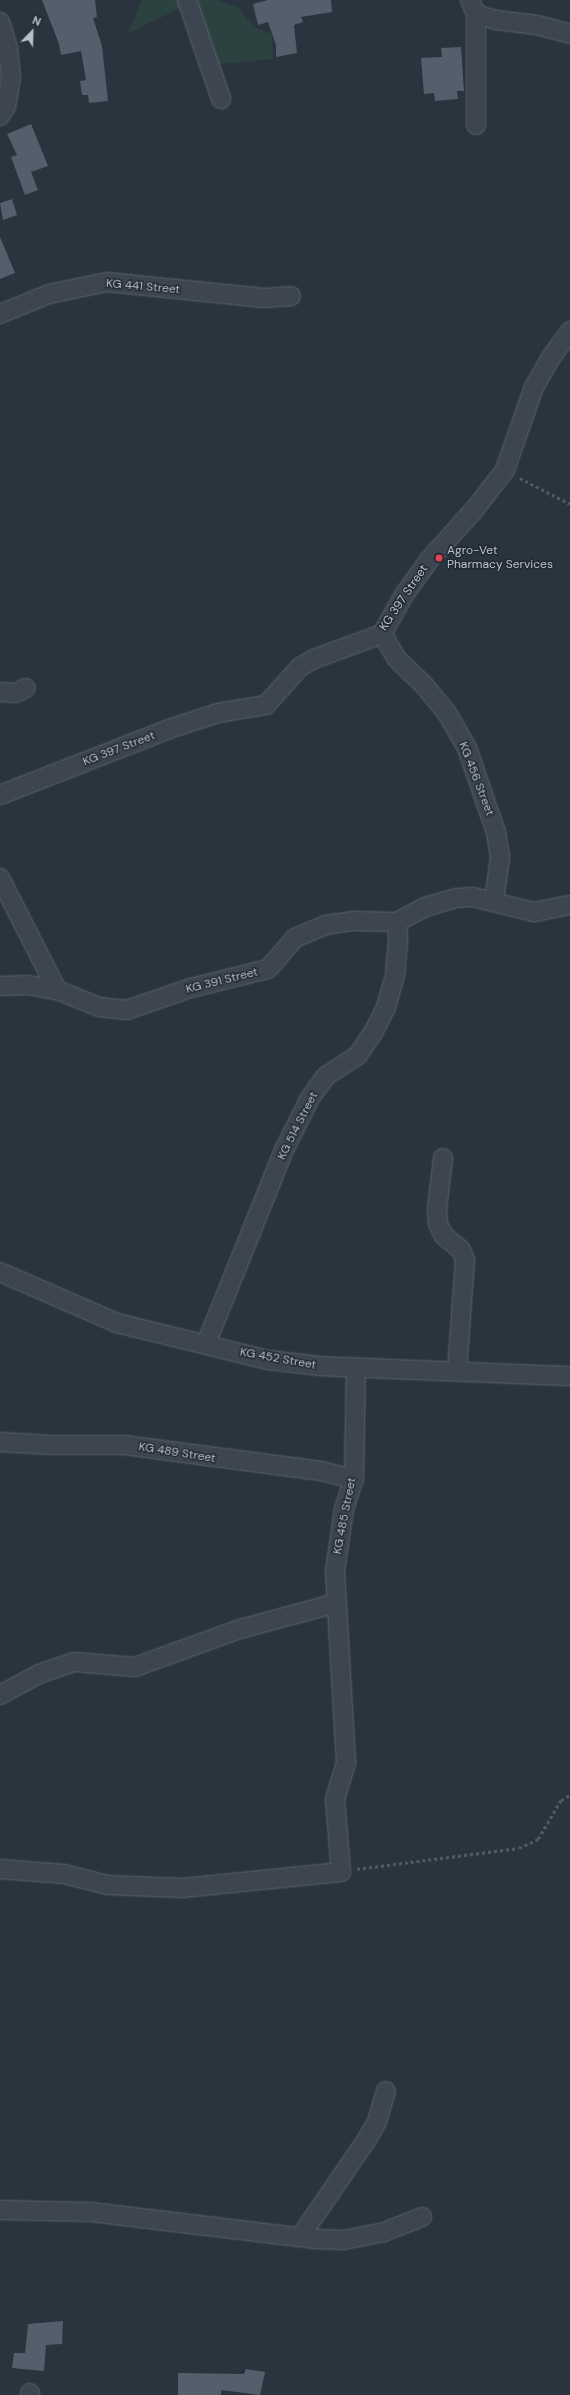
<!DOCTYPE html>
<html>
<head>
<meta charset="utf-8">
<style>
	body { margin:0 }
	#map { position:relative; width:570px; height:2395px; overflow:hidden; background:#29343f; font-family:"DM Sans",sans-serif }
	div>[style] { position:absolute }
	.green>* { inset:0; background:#2c4241 }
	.building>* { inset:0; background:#535f6a }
	.path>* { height:2.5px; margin-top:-1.25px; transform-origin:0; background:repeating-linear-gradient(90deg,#4b5e5f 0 3px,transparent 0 6px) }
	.roads { filter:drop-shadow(0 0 1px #5b646d) drop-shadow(0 0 1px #5b646d) }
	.street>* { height:18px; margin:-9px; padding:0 9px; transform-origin:9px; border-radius:9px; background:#3d4650 }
	.dots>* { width:11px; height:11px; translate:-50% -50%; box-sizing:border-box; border:2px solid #222b35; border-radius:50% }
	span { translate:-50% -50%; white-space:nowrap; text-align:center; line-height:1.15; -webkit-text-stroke:3px #222b35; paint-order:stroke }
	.street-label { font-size:12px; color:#bac1ca }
	.poi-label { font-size:12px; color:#bac1ca }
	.left { translate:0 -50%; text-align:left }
	.north { position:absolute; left:12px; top:12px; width:40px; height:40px; -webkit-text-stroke:3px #222b35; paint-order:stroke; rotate:23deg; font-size:11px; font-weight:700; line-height:16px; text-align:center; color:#bac1ca }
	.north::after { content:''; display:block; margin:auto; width:14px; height:18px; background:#bac1ca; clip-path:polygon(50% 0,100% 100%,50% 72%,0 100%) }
</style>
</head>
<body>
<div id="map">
	<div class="green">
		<i style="clip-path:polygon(142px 0,218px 0,239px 8px,254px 27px,272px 34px,273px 59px,211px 65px,181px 8px,128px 33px)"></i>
	</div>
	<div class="building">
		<i style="clip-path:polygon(42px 0,95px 0,97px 17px,93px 18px,102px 46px,108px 101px,89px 103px,88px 95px,82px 95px,80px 81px,86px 80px,81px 51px,61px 55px,59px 44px)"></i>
		<i style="clip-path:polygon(268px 0,331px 0,332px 12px,301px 17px,303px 22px,294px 25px,297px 53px,276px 57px,276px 45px,268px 22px,258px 25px,253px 4px)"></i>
		<i style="clip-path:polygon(461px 47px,464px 91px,457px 91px,458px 99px,435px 101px,434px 93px,424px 94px,421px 58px,442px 57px,441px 48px)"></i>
		<i style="clip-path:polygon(31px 124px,48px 166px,31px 172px,38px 190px,25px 195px,11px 157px,17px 155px,7px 134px)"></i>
		<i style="clip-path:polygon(12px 199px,17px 215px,3px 220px,0 203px)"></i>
		<i style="clip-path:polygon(0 237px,15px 273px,0 279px)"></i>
		<i style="clip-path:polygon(63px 2321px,62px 2344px,46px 2345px,44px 2371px,12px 2368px,14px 2353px,25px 2353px,28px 2324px)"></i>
		<i style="clip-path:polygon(246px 2369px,265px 2372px,260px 2395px,221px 2390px,221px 2395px,178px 2395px,178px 2373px,244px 2374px)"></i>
	</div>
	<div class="path">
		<i style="left:520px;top:478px;width:56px;rotate:27.5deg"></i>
		<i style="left:357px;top:1869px;width:163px;rotate:-7.4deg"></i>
		<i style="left:519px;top:1848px;width:21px;rotate:-25deg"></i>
		<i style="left:538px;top:1839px;width:45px;rotate:-59.5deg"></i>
		<i style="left:561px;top:1800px;width:10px;rotate:-29deg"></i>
	</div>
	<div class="roads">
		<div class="street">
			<i style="left:187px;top:0;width:105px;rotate:71deg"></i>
			<i style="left:470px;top:0;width:15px;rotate:67deg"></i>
			<i style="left:476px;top:14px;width:21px;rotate:17deg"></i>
			<i style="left:496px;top:20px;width:41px;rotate:7deg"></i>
			<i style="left:537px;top:25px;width:34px;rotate:15deg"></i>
			<i style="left:0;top:22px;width:28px;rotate:73deg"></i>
			<i style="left:8px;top:49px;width:27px;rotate:84deg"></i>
			<i style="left:11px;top:76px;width:30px;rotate:99deg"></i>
			<i style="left:6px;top:106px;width:12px;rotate:121deg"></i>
			<i style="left:476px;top:125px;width:111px;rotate:-90deg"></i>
			<i style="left:0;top:314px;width:53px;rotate:-22.2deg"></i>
			<i style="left:49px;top:294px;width:59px;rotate:-11.7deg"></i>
			<i style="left:107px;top:282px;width:158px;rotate:5.8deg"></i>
			<i style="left:264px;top:298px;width:27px;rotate:-4deg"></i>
			<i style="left:382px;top:634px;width:29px;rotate:59deg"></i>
			<i style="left:397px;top:659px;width:37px;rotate:44deg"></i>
			<i style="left:424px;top:685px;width:36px;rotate:51deg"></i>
			<i style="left:447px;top:713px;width:40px;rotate:60.3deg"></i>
			<i style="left:467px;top:748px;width:89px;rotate:71deg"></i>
			<i style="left:496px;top:832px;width:26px;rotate:81deg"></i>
			<i style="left:500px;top:858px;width:43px;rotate:97.9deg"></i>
			<i style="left:0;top:692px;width:16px;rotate:4deg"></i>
			<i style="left:16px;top:693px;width:11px;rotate:-27deg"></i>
			<i style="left:0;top:795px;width:181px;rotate:-21.3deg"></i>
			<i style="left:169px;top:729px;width:52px;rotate:-18.1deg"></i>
			<i style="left:218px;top:713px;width:49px;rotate:-9.5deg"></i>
			<i style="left:266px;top:705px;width:51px;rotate:-48.2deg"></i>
			<i style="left:300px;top:667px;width:16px;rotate:-30deg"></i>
			<i style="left:314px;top:659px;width:72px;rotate:-20.2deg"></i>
			<i style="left:382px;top:634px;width:45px;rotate:-60.6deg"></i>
			<i style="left:404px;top:595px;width:44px;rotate:-54.2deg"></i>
			<i style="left:430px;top:559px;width:66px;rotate:-48.1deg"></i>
			<i style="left:474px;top:510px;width:51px;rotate:-52.2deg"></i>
			<i style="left:505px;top:470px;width:88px;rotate:-70.7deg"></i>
			<i style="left:534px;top:387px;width:36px;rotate:-60deg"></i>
			<i style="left:552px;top:356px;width:31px;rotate:-54deg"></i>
			<i style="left:0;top:878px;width:126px;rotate:63deg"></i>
			<i style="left:0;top:986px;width:28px;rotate:-2deg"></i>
			<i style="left:28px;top:985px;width:29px;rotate:10deg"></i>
			<i style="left:57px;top:990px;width:45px;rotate:22deg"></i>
			<i style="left:99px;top:1007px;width:28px;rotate:6deg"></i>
			<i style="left:127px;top:1010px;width:68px;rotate:-19deg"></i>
			<i style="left:191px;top:988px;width:79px;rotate:-13.9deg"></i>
			<i style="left:268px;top:969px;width:41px;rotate:-48.9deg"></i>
			<i style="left:295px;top:938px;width:33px;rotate:-23deg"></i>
			<i style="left:325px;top:925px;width:28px;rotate:-8deg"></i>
			<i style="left:353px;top:921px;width:44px;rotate:1.3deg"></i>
			<i style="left:397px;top:922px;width:32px;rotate:-28deg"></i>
			<i style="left:425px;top:907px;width:33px;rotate:-16deg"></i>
			<i style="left:457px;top:898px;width:16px;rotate:-4deg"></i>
			<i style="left:473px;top:897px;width:63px;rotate:13.8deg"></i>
			<i style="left:534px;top:912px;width:37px;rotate:-11deg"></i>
			<i style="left:443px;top:1158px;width:52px;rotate:96.6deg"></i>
			<i style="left:437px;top:1210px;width:14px;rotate:86deg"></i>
			<i style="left:438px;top:1224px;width:13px;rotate:63deg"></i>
			<i style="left:444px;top:1236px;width:22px;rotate:39deg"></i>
			<i style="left:461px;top:1250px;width:11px;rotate:68deg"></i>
			<i style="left:465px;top:1260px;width:112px;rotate:94.1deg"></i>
			<i style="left:0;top:1272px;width:128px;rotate:23.6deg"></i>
			<i style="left:117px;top:1323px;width:155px;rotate:13.8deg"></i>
			<i style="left:268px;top:1360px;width:52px;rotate:6.6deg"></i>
			<i style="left:320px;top:1366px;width:250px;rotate:2.3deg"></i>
			<i style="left:206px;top:1344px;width:209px;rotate:-68.1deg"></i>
			<i style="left:284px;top:1150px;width:58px;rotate:-63.4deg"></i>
			<i style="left:310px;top:1098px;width:27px;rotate:-54deg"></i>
			<i style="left:326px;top:1076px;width:38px;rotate:-33deg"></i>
			<i style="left:358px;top:1055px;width:27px;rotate:-56deg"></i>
			<i style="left:373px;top:1033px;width:29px;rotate:-63deg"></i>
			<i style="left:386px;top:1007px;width:33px;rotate:-74deg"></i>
			<i style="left:395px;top:975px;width:38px;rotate:-85deg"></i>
			<i style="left:398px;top:937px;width:15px;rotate:-94deg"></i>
			<i style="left:0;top:1442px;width:52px;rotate:3.3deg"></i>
			<i style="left:52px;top:1445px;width:72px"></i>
			<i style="left:124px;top:1445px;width:199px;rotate:7.5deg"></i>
			<i style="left:321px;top:1471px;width:34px;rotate:14deg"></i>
			<i style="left:0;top:1695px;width:44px;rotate:-28.3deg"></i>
			<i style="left:39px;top:1674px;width:37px;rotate:-19deg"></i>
			<i style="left:74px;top:1662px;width:61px;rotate:4.7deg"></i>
			<i style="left:135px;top:1667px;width:112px;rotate:-19.9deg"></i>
			<i style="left:240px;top:1629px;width:100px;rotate:-15deg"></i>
			<i style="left:0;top:1869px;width:64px;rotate:4.5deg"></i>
			<i style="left:64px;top:1874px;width:44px;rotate:14.3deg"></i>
			<i style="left:107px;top:1885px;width:76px;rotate:2.3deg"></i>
			<i style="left:183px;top:1888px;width:159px;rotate:-5.8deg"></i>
			<i style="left:341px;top:1872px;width:73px;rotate:-94.7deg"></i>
			<i style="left:335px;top:1799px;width:39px;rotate:-73deg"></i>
			<i style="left:346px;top:1762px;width:191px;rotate:-93.3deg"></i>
			<i style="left:335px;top:1571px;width:63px;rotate:-81.7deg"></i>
			<i style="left:344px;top:1509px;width:32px;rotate:-72deg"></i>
			<i style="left:354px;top:1479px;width:111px;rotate:-89deg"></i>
			<i style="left:0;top:2210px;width:91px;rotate:1.3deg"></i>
			<i style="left:91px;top:2212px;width:224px;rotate:6.9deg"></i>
			<i style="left:313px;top:2239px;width:31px;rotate:2deg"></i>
			<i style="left:344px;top:2240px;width:41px;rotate:-11.3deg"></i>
			<i style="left:384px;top:2232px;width:41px;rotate:-21.5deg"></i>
			<i style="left:300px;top:2237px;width:119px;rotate:-55.6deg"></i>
			<i style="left:367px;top:2139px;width:20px;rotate:-60deg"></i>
			<i style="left:377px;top:2122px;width:32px;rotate:-74deg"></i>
			<i style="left:30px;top:2395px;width:2px;rotate:-90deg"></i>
		</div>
	</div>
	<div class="dots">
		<i style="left:439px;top:558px;background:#e0444e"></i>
	</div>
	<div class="street-label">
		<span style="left:143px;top:287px;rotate:5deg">KG 441 Street</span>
		<span style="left:404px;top:598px;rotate:-56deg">KG 397 Street</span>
		<span style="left:119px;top:749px;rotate:-21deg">KG 397 Street</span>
		<span style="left:476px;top:779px;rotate:69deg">KG 456 Street</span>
		<span style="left:222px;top:981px;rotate:-14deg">KG 391 Street</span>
		<span style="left:298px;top:1126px;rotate:-63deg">KG 514 Street</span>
		<span style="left:278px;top:1359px;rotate:10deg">KG 452 Street</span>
		<span style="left:177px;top:1453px;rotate:9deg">KG 489 Street</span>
		<span style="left:345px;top:1516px;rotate:-79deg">KG 485 Street</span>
	</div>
	<div class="poi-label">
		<span class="left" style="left:447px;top:558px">Agro-Vet<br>Pharmacy Services</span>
	</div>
	<div class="north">N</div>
</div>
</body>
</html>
